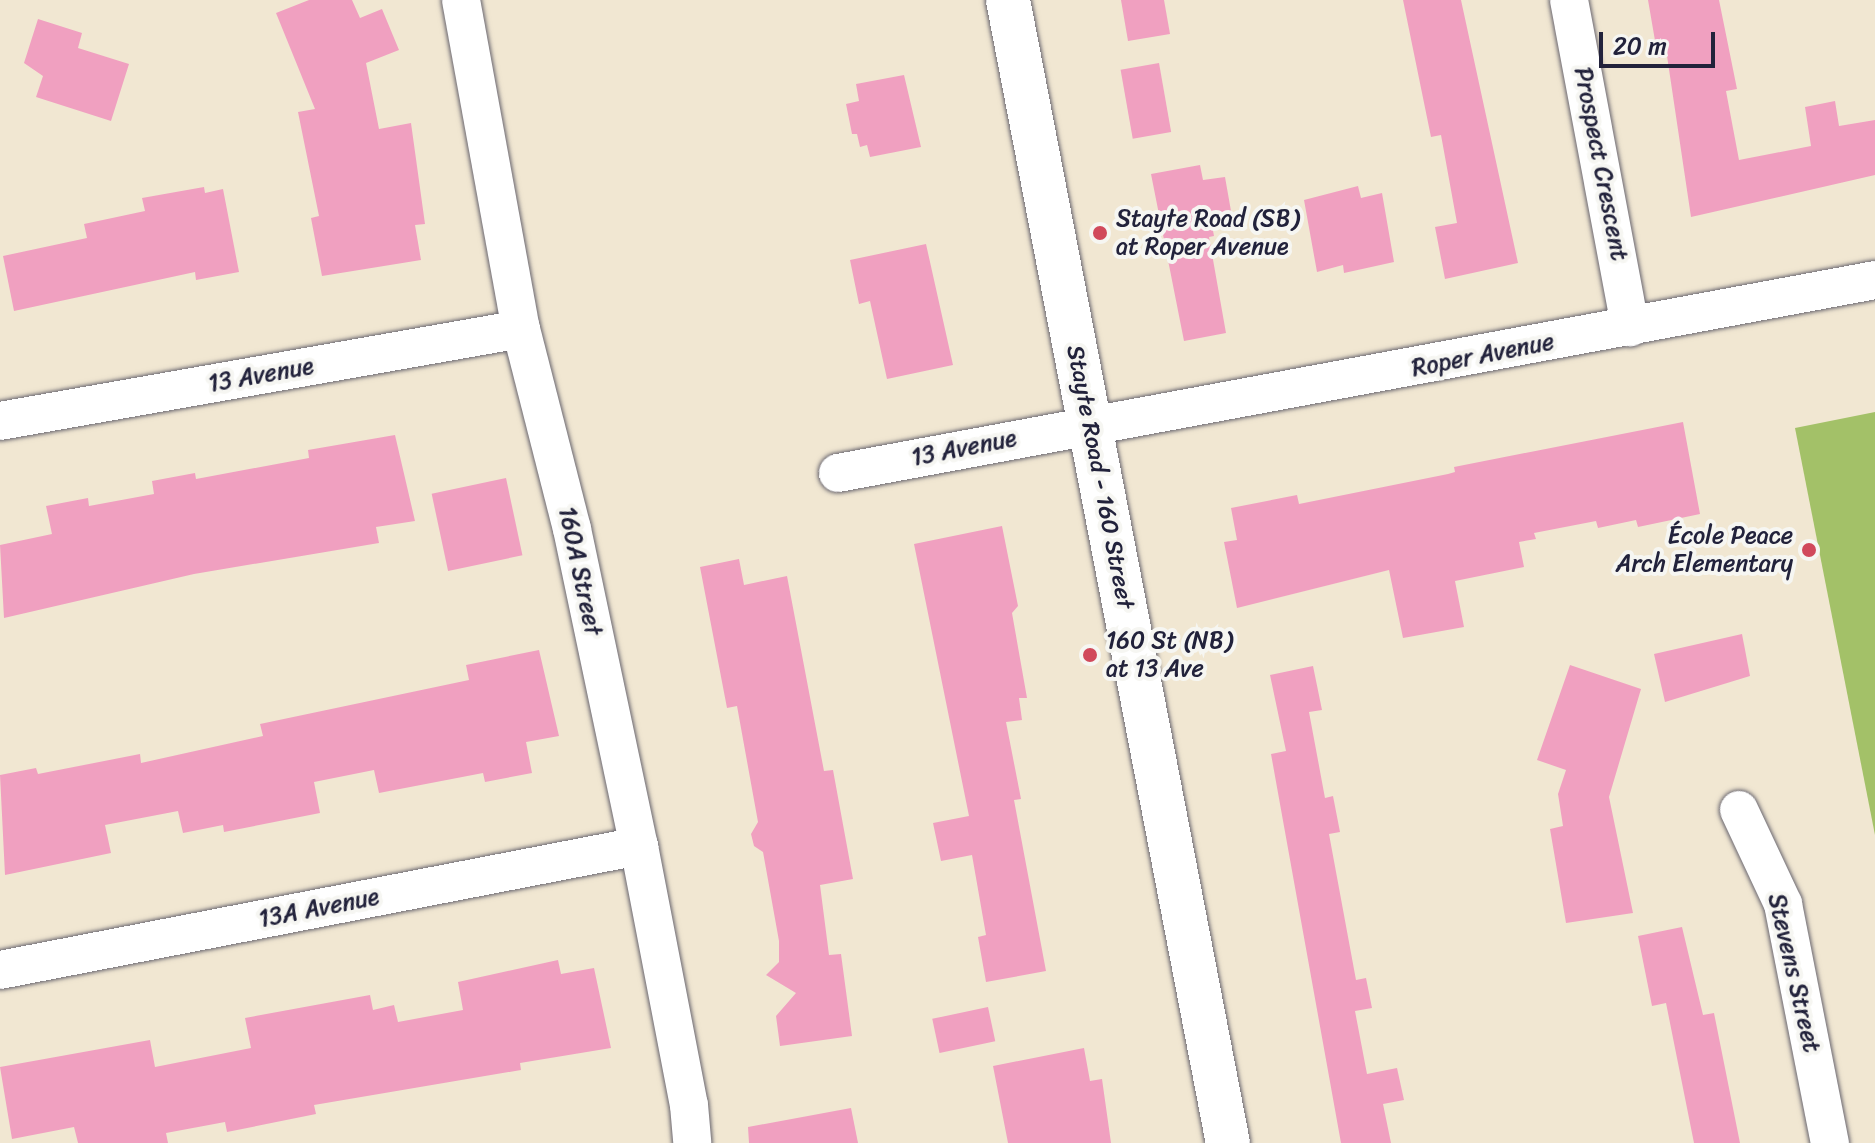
<!DOCTYPE html>
<html>
<head>
<meta charset="utf-8">
<style>
	body { margin:0 }
	#map { position:relative; width:1875px; height:1143px; overflow:hidden; background:#f1e7d2; font-family:Sriracha,sans-serif }
	div>[style] { position:absolute }
	.green>* { inset:0; background:#a3c168 }
	.building>* { inset:0; background:#f0a0c0; transform-origin:0 0 }
	.roads { filter:drop-shadow(0 0 2px #6a6770) drop-shadow(0 0 2px #6a6770) }
	.minor>* { height:38px; margin:-19px; padding:0 19px; transform-origin:19px; border-radius:19px; background:#fff }
	.secondary>* { height:44px; margin:-22px; padding:0 22px; transform-origin:22px; border-radius:22px; background:#fff }
	.dots>* { width:22px; height:22px; translate:-50% -50%; box-sizing:border-box; border:4px solid #f6f6f2; border-radius:50% }
	span { translate:-50% -50%; white-space:nowrap; text-align:center; line-height:1.15; -webkit-text-stroke:8px #f6f6f2; paint-order:stroke }
	.street-label { font-size:24px; color:#22223b }
	.poi-label { font-size:24px; color:#22223b }
	.left { translate:0 -50%; text-align:left }
	.right { translate:-100% -50%; text-align:right }
	.scale { position:absolute; left:1599px; top:32px; width:116px; height:36px; box-sizing:border-box; border:4px solid #22223b; border-top:0; padding-left:10px; font-size:24px; line-height:28px; white-space:nowrap; color:#22223b; -webkit-text-stroke:6px #f6f6f2; paint-order:stroke }
</style>
</head>
<body>
<div id="map">
	<div class="green">
		<i style="clip-path:polygon(1875px 412px,1875px 835px,1795px 428px)"></i>
	</div>
	<div class="building">
		<i style="clip-path:polygon(309px 0,352px 0,360px 18px,382px 9px,399px 50px,366px 63px,379px 129px,411px 123px,425px 224px,415px 225px,421px 260px,322px 276px,311px 218px,319px 216px,298px 112px,315px 109px,276px 13px)"></i>
		<i style="clip-path:polygon(1121px 0,1164px 0,1170px 34px,1128px 41px)"></i>
		<i style="clip-path:polygon(1403px 0,1461px 0,1518px 263px,1445px 279px,1435px 227px,1457px 223px,1441px 135px,1431px 137px)"></i>
		<i style="clip-path:polygon(1648px 0,1719px 0,1737px 89px,1726px 91px,1739px 160px,1811px 146px,1805px 107px,1835px 101px,1839px 126px,1875px 120px,1875px 175px,1691px 217px,1667px 56px,1658px 58px)"></i>
		<i style="clip-path:polygon(38px 19px,82px 33px,78px 48px,129px 64px,111px 121px,36px 97px,43px 76px,24px 63px)"></i>
		<i style="left:1159px;top:63px;width:70px;height:39px;rotate:80deg"></i>
		<i style="clip-path:polygon(904px 75px,921px 147px,870px 157px,867px 145px,860px 147px,857px 134px,852px 134px,846px 104px,859px 101px,856px 84px)"></i>
		<i style="clip-path:polygon(1200px 165px,1203px 180px,1225px 177px,1231px 211px,1210px 215px,1214px 236px,1209px 237px,1226px 333px,1184px 341px,1151px 174px)"></i>
		<i style="clip-path:polygon(1358px 186px,1361px 198px,1382px 193px,1394px 262px,1344px 273px,1343px 265px,1317px 272px,1304px 200px)"></i>
		<i style="clip-path:polygon(204px 187px,205px 193px,223px 189px,239px 272px,196px 280px,195px 272px,14px 311px,3px 256px,87px 238px,84px 224px,145px 211px,142px 198px)"></i>
		<i style="clip-path:polygon(926px 244px,953px 365px,887px 379px,870px 301px,859px 304px,850px 260px)"></i>
		<i style="clip-path:polygon(1683px 422px,1700px 514px,1638px 527px,1636px 520px,1598px 528px,1596px 521px,1534px 533px,1536px 539px,1519px 542px,1524px 567px,1455px 581px,1464px 627px,1403px 638px,1389px 570px,1237px 608px,1224px 542px,1237px 540px,1231px 508px,1297px 495px,1299px 504px,1448px 474px,1455px 472px,1454px 467px)"></i>
		<i style="clip-path:polygon(395px 435px,415px 521px,376px 527px,379px 543px,194px 574px,4px 618px,0 545px,52px 534px,46px 506px,88px 498px,89px 506px,154px 494px,152px 481px,195px 473px,196px 479px,309px 458px,308px 450px)"></i>
		<i style="left:506px;top:478px;width:79px;height:76px;rotate:78deg"></i>
		<i style="clip-path:polygon(1002px 526px,1018px 606px,1012px 613px,1027px 698px,1019px 698px,1022px 720px,1006px 722px,1021px 799px,1014px 800px,1046px 971px,986px 982px,978px 937px,986px 935px,972px 855px,941px 861px,933px 823px,969px 816px,914px 544px)"></i>
		<i style="clip-path:polygon(739px 559px,744px 585px,787px 576px,824px 771px,833px 770px,853px 879px,820px 885px,829px 955px,841px 954px,852px 1036px,780px 1046px,776px 1016px,796px 993px,766px 975px,779px 962px,779px 941px,763px 852px,754px 846px,751px 834px,758px 822px,737px 706px,727px 708px,700px 567px)"></i>
		<i style="clip-path:polygon(1742px 634px,1750px 676px,1665px 702px,1654px 654px)"></i>
		<i style="clip-path:polygon(539px 650px,559px 736px,526px 742px,532px 773px,485px 782px,483px 773px,379px 793px,374px 770px,314px 782px,320px 813px,224px 832px,223px 825px,183px 833px,178px 811px,105px 825px,111px 853px,5px 875px,0 775px,36px 768px,38px 774px,140px 754px,141px 763px,263px 736px,260px 724px,469px 680px,466px 665px)"></i>
		<i style="clip-path:polygon(1570px 665px,1641px 689px,1609px 797px,1633px 913px,1566px 923px,1550px 829px,1563px 826px,1558px 794px,1566px 770px,1537px 760px)"></i>
		<i style="clip-path:polygon(1313px 666px,1322px 710px,1309px 712px,1325px 798px,1333px 796px,1340px 832px,1329px 834px,1356px 980px,1366px 978px,1372px 1008px,1355px 1011px,1367px 1074px,1397px 1068px,1404px 1100px,1383px 1104px,1391px 1143px,1341px 1143px,1271px 754px,1286px 751px,1270px 675px)"></i>
		<i style="clip-path:polygon(1682px 927px,1703px 1015px,1714px 1013px,1740px 1143px,1694px 1143px,1666px 1003px,1652px 1006px,1638px 936px)"></i>
		<i style="clip-path:polygon(558px 960px,561px 974px,594px 968px,611px 1048px,520px 1063px,521px 1070px,314px 1105px,316px 1114px,227px 1132px,225px 1122px,166px 1133px,168px 1143px,78px 1143px,74px 1127px,12px 1139px,0 1067px,150px 1040px,155px 1067px,251px 1048px,245px 1018px,370px 995px,373px 1010px,394px 1005px,398px 1022px,463px 1010px,458px 982px)"></i>
		<i style="left:988px;top:1007px;width:35px;height:57px;rotate:78deg"></i>
		<i style="clip-path:polygon(1084px 1048px,1090px 1081px,1102px 1079px,1111px 1143px,1008px 1143px,993px 1066px)"></i>
		<i style="clip-path:polygon(851px 1108px,858px 1143px,749px 1143px,748px 1127px)"></i>
	</div>
	<div class="roads">
		<div class="minor">
			<i style="left:461px;top:0;width:334px;rotate:79.7deg"></i>
			<i style="left:521px;top:329px;width:206px;rotate:75.7deg"></i>
			<i style="left:572px;top:529px;width:324px;rotate:78.1deg"></i>
			<i style="left:639px;top:846px;width:264px;rotate:79.1deg"></i>
			<i style="left:689px;top:1105px;width:38px;rotate:85deg"></i>
			<i style="left:1569px;top:0;width:333px;rotate:79.4deg"></i>
			<i style="left:0;top:421px;width:529px;rotate:-10.01deg"></i>
			<i style="left:838px;top:473px;width:1055px;rotate:-10.54deg"></i>
			<i style="left:1739px;top:810px;width:104px;rotate:64.9deg"></i>
			<i style="left:1783px;top:904px;width:244px;rotate:78.9deg"></i>
			<i style="left:0;top:970px;width:651px;rotate:-10.98deg"></i>
		</div>
		<div class="secondary">
			<i style="left:1008px;top:0;width:1164px;rotate:79.11deg"></i>
		</div>
	</div>
	<div class="dots">
		<i style="left:1100px;top:233px;background:#d1495b"></i>
		<i style="left:1809px;top:550px;background:#d1495b"></i>
		<i style="left:1090px;top:655px;background:#d1495b"></i>
	</div>
	<div class="street-label">
		<span style="left:1601px;top:164px;rotate:79deg">Prospect Crescent</span>
		<span style="left:1483px;top:355px;rotate:-11deg">Roper Avenue</span>
		<span style="left:261px;top:375px;rotate:-10deg">13 Avenue</span>
		<span style="left:964px;top:448px;rotate:-11deg">13 Avenue</span>
		<span style="left:1100px;top:477px;rotate:79deg">Stayte Road - 160 Street</span>
		<span style="left:580px;top:571px;rotate:78deg">160A Street</span>
		<span style="left:319px;top:908px;rotate:-11deg">13A Avenue</span>
		<span style="left:1794px;top:973px;rotate:77deg">Stevens Street</span>
	</div>
	<div class="poi-label">
		<span class="left" style="left:1116px;top:233px">Stayte Road (SB)<br>at Roper Avenue</span>
		<span class="right" style="left:1793px;top:550px">École Peace<br>Arch Elementary</span>
		<span class="left" style="left:1106px;top:655px">160 St (NB)<br>at 13 Ave</span>
	</div>
	<div class="scale">20 m</div>
</div>
</body>
</html>
